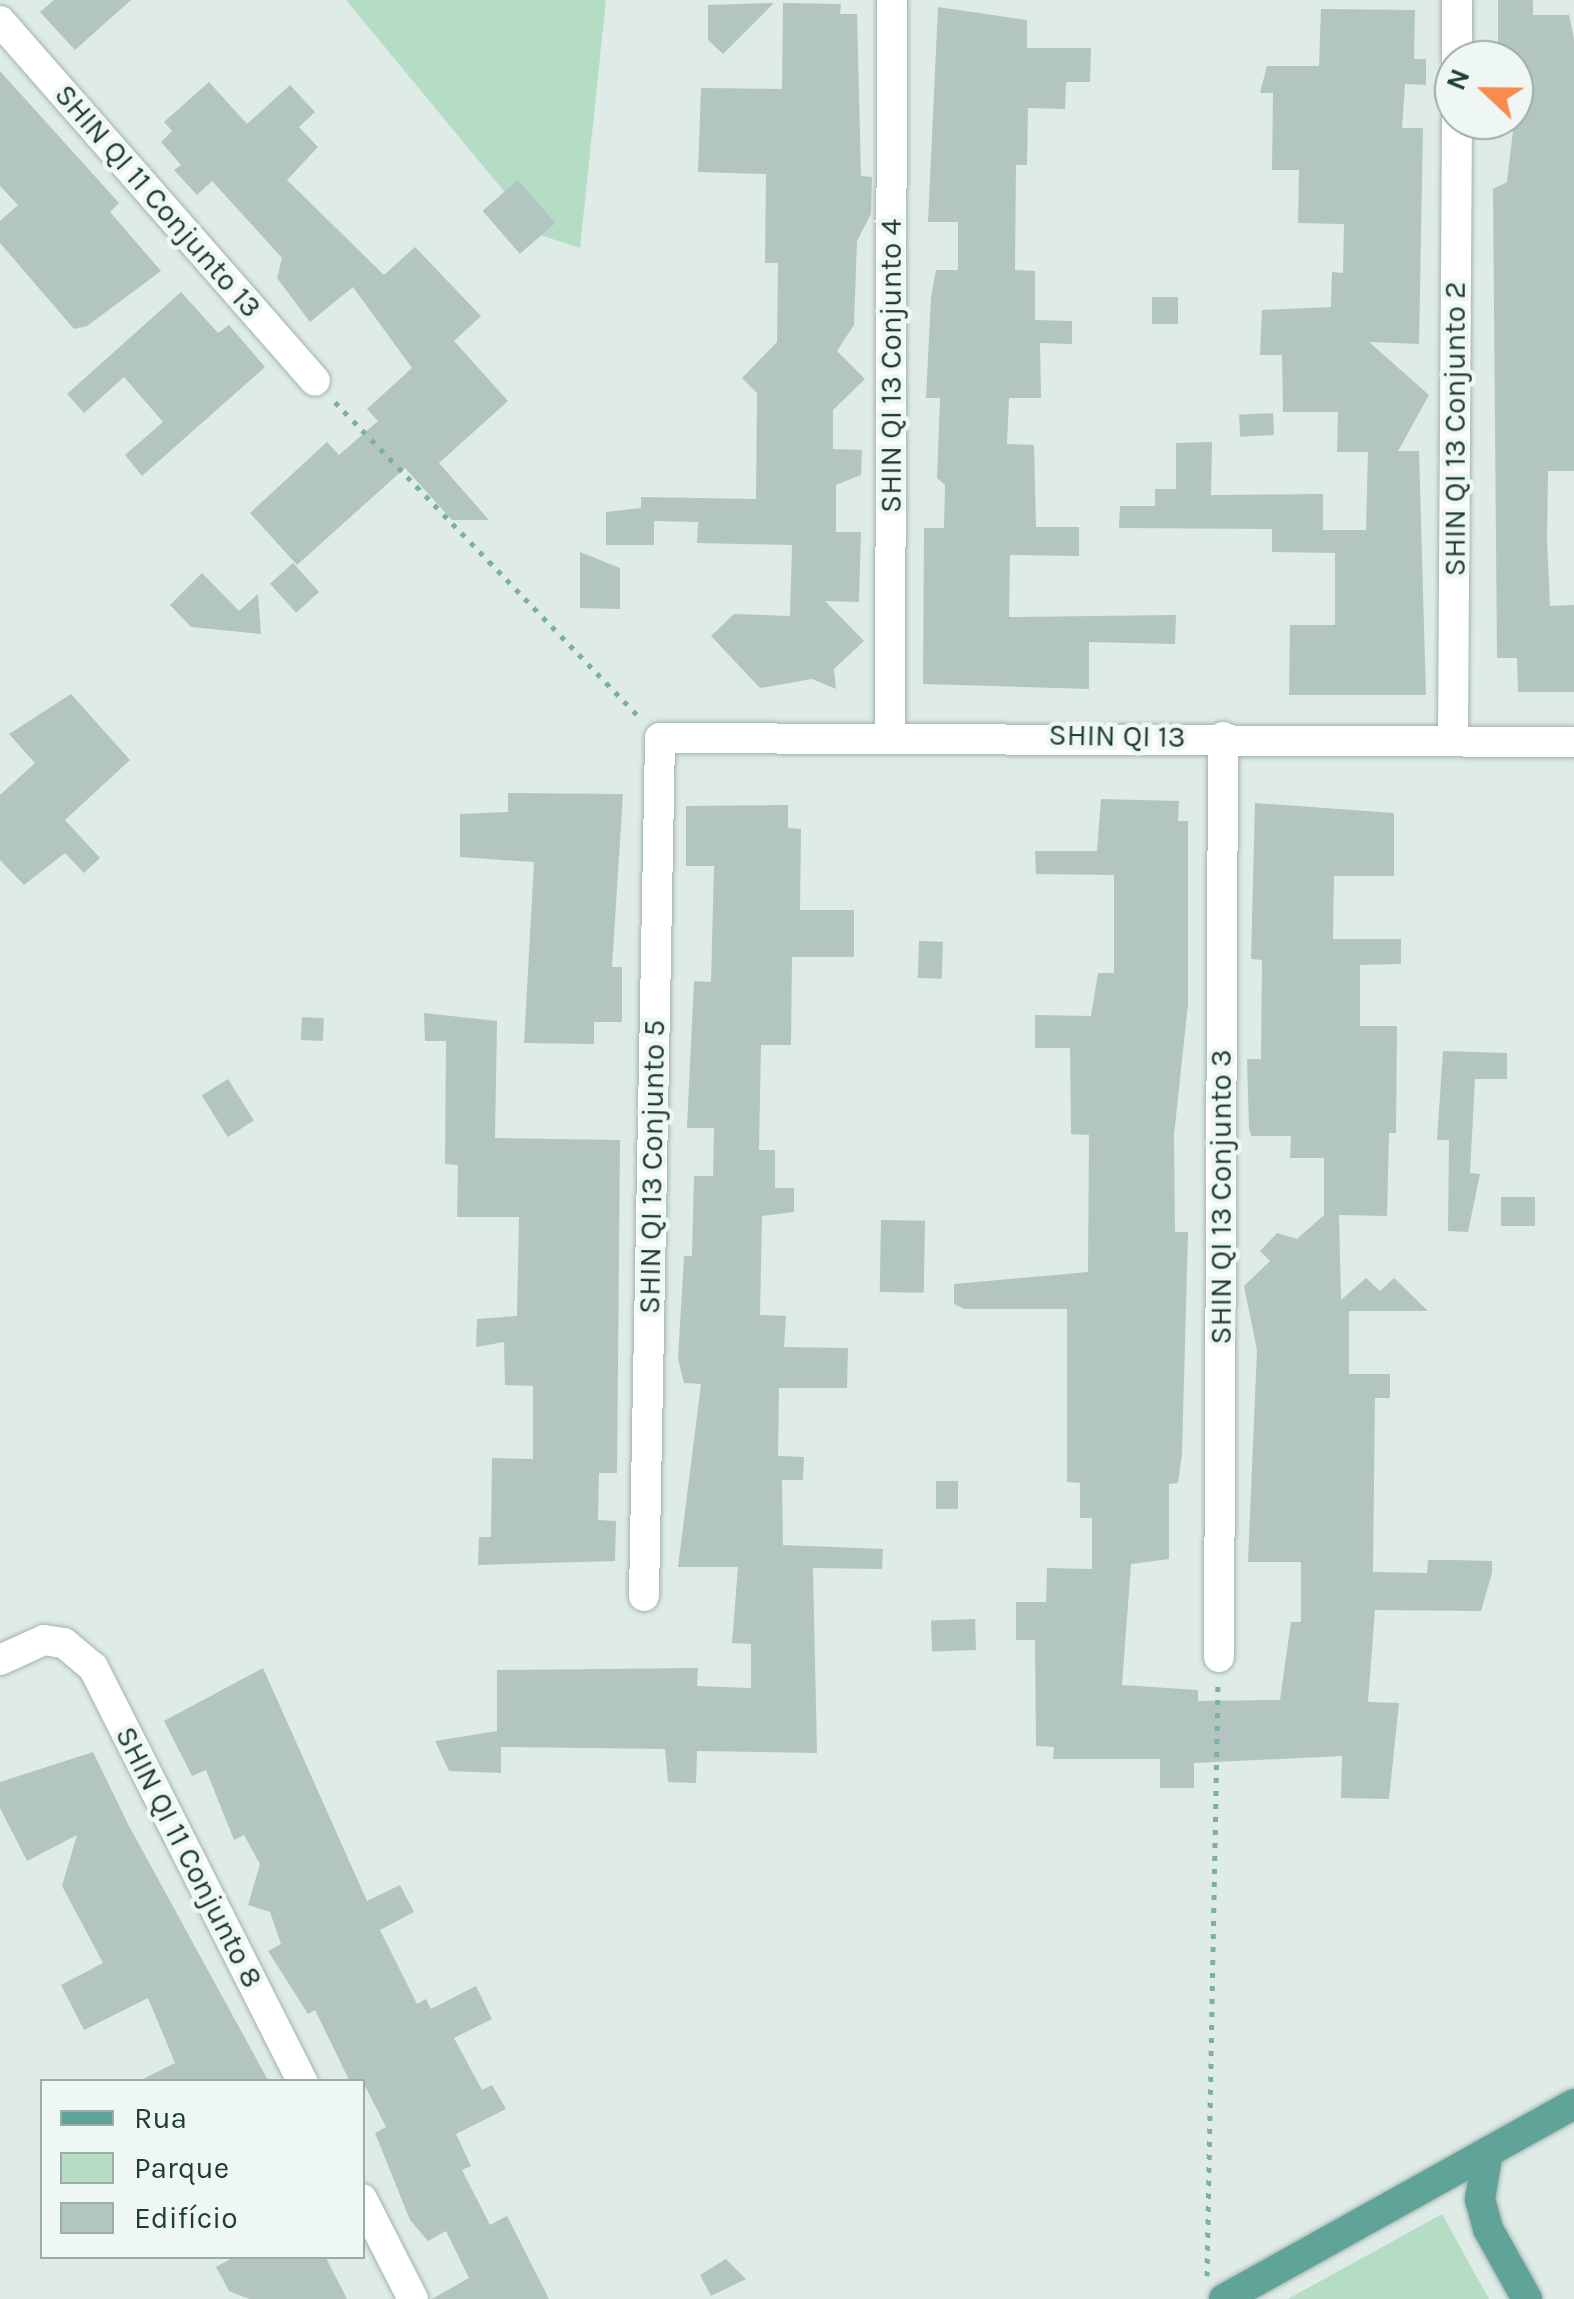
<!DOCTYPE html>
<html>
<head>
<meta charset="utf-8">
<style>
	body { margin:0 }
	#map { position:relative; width:1574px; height:2299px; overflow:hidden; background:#deebe6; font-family:Karla,sans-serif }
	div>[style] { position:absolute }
	.green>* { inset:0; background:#b5ddc5 }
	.building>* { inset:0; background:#b3c5c0; transform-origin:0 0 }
	.path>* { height:5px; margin-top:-2.5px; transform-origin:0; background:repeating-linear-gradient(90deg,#7db0a5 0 5px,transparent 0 13px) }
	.roads { filter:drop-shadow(0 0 2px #a1b3ae) drop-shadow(0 0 2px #a1b3ae) }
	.minor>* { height:30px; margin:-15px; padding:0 15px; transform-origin:15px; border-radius:15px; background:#fff }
	.major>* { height:30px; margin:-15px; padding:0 15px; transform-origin:15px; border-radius:15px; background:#60a399 }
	span { translate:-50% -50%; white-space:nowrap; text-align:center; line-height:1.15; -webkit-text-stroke:9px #eff7f4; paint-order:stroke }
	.street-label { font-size:30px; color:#1f3b36 }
	.legend { position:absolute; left:40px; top:2079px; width:325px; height:180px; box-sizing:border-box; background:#eff7f4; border:2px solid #9caca8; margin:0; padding:12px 18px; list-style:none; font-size:30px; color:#1f3b36 }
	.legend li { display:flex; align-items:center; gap:20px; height:50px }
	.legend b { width:50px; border:2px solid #9caca8 }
	.north { position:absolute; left:1434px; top:40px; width:100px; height:100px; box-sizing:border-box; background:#eff7f4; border:2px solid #9caca8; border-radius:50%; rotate:292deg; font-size:28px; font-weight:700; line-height:40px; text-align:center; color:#1f3b36 }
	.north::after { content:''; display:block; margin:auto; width:35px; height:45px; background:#f98b4e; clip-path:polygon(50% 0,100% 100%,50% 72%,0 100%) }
</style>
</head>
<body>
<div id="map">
	<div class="green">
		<i style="clip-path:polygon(346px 0,606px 0,580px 248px,540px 235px)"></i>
		<i style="clip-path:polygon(1442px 2214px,1489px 2299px,1288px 2299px)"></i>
	</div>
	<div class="building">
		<i style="clip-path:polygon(54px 0,131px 0,75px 50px,40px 12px)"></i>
		<i style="clip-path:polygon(1498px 0,1533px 0,1533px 15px,1569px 15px,1574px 39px,1574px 471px,1548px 471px,1547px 539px,1550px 606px,1574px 605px,1574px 692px,1518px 692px,1517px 658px,1497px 658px,1493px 189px,1507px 182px,1514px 122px,1514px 60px,1498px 51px)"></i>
		<i style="clip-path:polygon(774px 3px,723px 54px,708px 40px,708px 5px)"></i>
		<i style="clip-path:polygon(783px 3px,841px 4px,840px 14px,857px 14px,861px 176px,872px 177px,871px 214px,857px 241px,854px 325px,837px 351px,865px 379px,833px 410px,833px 449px,862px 450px,861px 475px,836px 485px,836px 532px,861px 532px,859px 602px,825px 601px,864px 641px,834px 669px,836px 689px,812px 679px,760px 688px,711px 636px,734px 614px,790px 616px,792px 545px,697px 543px,698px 522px,654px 521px,654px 545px,606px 545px,606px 512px,641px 508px,641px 497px,756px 499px,757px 393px,742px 378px,777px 342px,778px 263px,765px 263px,766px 174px,698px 172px,701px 88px,782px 89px)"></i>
		<i style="clip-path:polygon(938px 7px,1027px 20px,1027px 48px,1091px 48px,1090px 82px,1066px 82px,1065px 109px,1028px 108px,1027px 165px,1016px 165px,1015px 270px,1035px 271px,1035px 320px,1072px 321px,1072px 344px,1040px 343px,1041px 398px,1009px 398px,1007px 444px,1034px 445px,1036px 527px,1079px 527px,1079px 556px,1010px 555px,1009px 617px,1176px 615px,1175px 644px,1089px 642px,1089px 689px,923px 684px,924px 528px,944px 528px,945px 485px,937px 478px,940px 398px,926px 398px,931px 297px,936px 270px,958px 270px,958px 222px,928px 222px)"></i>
		<i style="clip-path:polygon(1321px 9px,1415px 10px,1414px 59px,1426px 59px,1426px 85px,1405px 84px,1402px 128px,1423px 128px,1419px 344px,1369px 342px,1429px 395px,1398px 451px,1419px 451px,1426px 695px,1289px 695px,1290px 625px,1335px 625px,1335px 553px,1272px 552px,1272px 529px,1119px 528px,1120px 506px,1155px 506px,1155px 489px,1176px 489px,1176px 443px,1212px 442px,1211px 495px,1323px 494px,1323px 530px,1366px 530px,1368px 452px,1337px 452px,1338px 412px,1283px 412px,1282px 355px,1260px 355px,1262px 310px,1331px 307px,1332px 272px,1343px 273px,1344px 224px,1298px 223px,1299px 170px,1272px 170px,1273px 93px,1260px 93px,1267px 66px,1319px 66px)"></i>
		<i style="clip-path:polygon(0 71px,119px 203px,110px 212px,161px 271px,87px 326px,74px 329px,0 243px,0 221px,18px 205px,0 186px)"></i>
		<i style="clip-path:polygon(209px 82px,247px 124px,290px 85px,315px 112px,299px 127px,318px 147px,287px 180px,384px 275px,415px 247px,481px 316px,454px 341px,508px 401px,439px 463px,489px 520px,452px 520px,405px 468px,297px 565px,250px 513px,327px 442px,339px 455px,378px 421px,367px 409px,412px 368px,353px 287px,310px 322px,277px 278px,282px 258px,263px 237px,212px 181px,197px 195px,174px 170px,181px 165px,161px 142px,172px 131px,164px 122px)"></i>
		<i style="left:518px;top:180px;width:57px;height:47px;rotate:49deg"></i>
		<i style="clip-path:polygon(181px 292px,218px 333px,229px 325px,265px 367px,142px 476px,125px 455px,163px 422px,124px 377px,84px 413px,67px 394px)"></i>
		<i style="left:1152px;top:297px;width:26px;height:27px"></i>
		<i style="left:1273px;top:413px;width:22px;height:34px;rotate:87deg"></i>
		<i style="clip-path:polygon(580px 552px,620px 568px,620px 609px,580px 608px)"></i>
		<i style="left:293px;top:563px;width:39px;height:31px;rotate:48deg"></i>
		<i style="clip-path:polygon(202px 573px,239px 611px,258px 594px,261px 634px,191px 627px,170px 605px)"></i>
		<i style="clip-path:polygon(71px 694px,130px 760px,65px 820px,100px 858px,84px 873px,65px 853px,24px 885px,0 860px,0 795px,35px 763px,9px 734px)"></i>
		<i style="clip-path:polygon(508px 793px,623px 794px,612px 967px,622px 967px,622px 1022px,594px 1022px,594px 1044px,524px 1043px,534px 862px,460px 857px,460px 814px,508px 812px)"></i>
		<i style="clip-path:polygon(1101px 799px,1179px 801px,1178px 821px,1188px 821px,1188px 1004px,1174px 1135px,1175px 1232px,1188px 1232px,1182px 1454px,1178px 1483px,1169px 1484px,1169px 1559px,1131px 1564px,1122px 1685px,1198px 1690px,1198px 1701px,1280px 1700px,1291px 1622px,1301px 1622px,1301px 1562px,1248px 1562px,1257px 1350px,1244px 1286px,1270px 1261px,1260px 1251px,1277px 1233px,1297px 1239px,1324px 1215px,1324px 1158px,1290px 1158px,1291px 1136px,1251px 1136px,1249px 1128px,1247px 1059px,1261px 1059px,1262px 960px,1251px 959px,1255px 803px,1394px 813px,1394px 876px,1334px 876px,1333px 939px,1401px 939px,1401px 964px,1360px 965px,1360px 1026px,1397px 1026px,1396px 1133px,1389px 1133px,1387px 1216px,1339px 1215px,1341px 1300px,1366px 1278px,1380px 1291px,1394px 1278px,1428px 1311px,1349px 1311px,1349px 1374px,1390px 1374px,1390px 1398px,1375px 1398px,1373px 1572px,1427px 1573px,1428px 1560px,1453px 1560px,1492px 1561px,1492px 1573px,1481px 1611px,1375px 1610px,1368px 1702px,1399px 1703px,1389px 1799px,1341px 1798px,1342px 1756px,1194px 1763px,1194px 1788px,1160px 1788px,1160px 1759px,1053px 1759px,1054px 1747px,1036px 1746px,1035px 1640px,1016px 1640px,1016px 1602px,1046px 1602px,1047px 1568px,1092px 1569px,1092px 1518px,1080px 1518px,1080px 1483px,1067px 1482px,1067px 1309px,965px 1309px,954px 1304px,954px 1284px,1088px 1272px,1089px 1135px,1071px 1134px,1070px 1048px,1035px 1048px,1035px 1015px,1091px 1016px,1098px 973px,1114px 973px,1114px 875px,1036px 874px,1035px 851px,1097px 851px)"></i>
		<i style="clip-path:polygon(788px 805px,788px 828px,801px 829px,800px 910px,854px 910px,854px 957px,792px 957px,791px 1045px,761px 1045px,759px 1150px,775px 1150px,775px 1188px,794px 1188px,794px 1212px,762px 1216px,760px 1315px,786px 1316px,784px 1347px,848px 1348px,847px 1388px,779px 1388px,778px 1456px,804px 1457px,803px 1480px,782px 1480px,783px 1545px,883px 1549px,882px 1569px,813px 1568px,817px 1753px,697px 1751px,696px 1783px,668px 1782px,665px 1749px,501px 1747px,501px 1773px,449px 1771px,435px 1741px,497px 1731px,497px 1670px,698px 1668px,697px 1686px,751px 1688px,751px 1644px,732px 1643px,738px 1567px,678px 1567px,701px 1384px,684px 1383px,678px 1359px,684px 1256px,692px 1256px,694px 1176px,713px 1176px,714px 1128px,687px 1128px,694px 981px,711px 982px,714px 866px,686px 866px,686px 806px)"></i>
		<i style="left:919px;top:941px;width:24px;height:37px;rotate:2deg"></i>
		<i style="clip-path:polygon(424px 1013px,497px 1021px,495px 1138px,620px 1140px,617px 1473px,599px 1473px,598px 1520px,616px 1521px,615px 1561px,478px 1565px,479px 1537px,491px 1537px,492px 1458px,533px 1459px,533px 1386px,505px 1385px,504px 1342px,476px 1347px,477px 1319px,517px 1316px,519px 1217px,457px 1217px,458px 1165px,445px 1164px,446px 1041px,425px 1041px)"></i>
		<i style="left:302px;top:1017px;width:22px;height:23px;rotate:3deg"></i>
		<i style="clip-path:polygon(1443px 1051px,1507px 1053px,1507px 1079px,1475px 1079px,1470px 1173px,1480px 1174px,1468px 1232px,1448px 1231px,1449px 1140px,1437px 1140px)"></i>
		<i style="left:228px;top:1079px;width:49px;height:31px;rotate:58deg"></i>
		<i style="left:1501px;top:1197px;width:34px;height:29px"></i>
		<i style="left:881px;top:1220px;width:44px;height:72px;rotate:1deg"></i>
		<i style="left:936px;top:1481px;width:22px;height:28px"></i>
		<i style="left:975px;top:1619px;width:31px;height:44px;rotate:88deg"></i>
		<i style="clip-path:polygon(263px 1668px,367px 1901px,400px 1885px,414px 1912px,380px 1930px,417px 2004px,426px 1999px,431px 2009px,476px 1986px,492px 2019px,454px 2038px,482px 2090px,492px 2085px,506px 2109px,456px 2134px,471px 2166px,462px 2170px,490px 2225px,507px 2216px,549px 2299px,432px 2299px,469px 2278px,446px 2231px,428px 2241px,410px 2220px,375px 2133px,386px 2127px,363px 2082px,350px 2082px,315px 2010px,308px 2014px,268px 1951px,281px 1944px,270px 1912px,248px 1905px,260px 1864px,244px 1835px,234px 1840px,206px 1770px,192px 1776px,164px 1721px)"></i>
		<i style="clip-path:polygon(93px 1752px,129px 1826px,269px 2082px,137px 2082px,175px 2063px,148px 1998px,84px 2030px,61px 1985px,103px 1963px,62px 1886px,77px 1835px,27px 1861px,0 1808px,0 1782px)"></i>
		<i style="clip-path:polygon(236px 2256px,325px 2256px,347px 2299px,249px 2299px,229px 2291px,216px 2267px)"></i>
		<i style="clip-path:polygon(726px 2259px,746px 2279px,711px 2296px,700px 2275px)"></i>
	</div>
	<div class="path">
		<i style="left:335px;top:402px;width:439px;rotate:46deg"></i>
		<i style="left:1207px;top:2276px;width:594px;rotate:-88.94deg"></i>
	</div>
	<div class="roads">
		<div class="minor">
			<i style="left:0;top:21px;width:478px;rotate:48.8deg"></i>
			<i style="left:1457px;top:60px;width:60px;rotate:-90deg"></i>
			<i style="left:890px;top:733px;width:733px;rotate:-89.84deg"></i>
			<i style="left:1453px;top:738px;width:618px;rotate:-89.63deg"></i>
			<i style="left:644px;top:1596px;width:858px;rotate:-88.93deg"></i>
			<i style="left:660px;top:738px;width:914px;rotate:0.25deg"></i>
			<i style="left:1219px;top:1657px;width:920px;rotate:-89.75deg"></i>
			<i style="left:0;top:1660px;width:48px;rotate:-24.4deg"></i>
			<i style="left:44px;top:1640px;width:20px;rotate:9deg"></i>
			<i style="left:64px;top:1643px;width:38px;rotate:40deg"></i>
			<i style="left:93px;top:1667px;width:465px;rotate:63.2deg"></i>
			<i style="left:362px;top:2199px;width:112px;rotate:63deg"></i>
		</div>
		<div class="major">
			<i style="left:1488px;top:2152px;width:48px;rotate:99.7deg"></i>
			<i style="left:1480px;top:2199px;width:31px;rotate:75deg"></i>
			<i style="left:1488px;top:2229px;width:80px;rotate:60.9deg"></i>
			<i style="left:1224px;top:2299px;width:401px;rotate:-29.1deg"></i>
		</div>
	</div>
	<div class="street-label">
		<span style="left:158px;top:201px;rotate:49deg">SHIN QI 11 Conjunto 13</span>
		<span style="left:891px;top:366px;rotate:-90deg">SHIN QI 13 Conjunto 4</span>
		<span style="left:1455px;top:429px;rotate:-90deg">SHIN QI 13 Conjunto 2</span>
		<span style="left:1117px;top:736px;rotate:1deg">SHIN QI 13</span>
		<span style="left:652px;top:1167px;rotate:-89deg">SHIN QI 13 Conjunto 5</span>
		<span style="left:1221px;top:1197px;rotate:-90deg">SHIN QI 13 Conjunto 3</span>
		<span style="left:189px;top:1857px;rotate:63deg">SHIN QI 11 Conjunto 8</span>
	</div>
	<ul class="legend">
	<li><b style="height:12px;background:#60a399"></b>Rua</li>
	<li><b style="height:28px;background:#b5ddc5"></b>Parque</li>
	<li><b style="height:28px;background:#b3c5c0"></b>Edifício</li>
	</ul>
	<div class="north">N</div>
</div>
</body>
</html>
